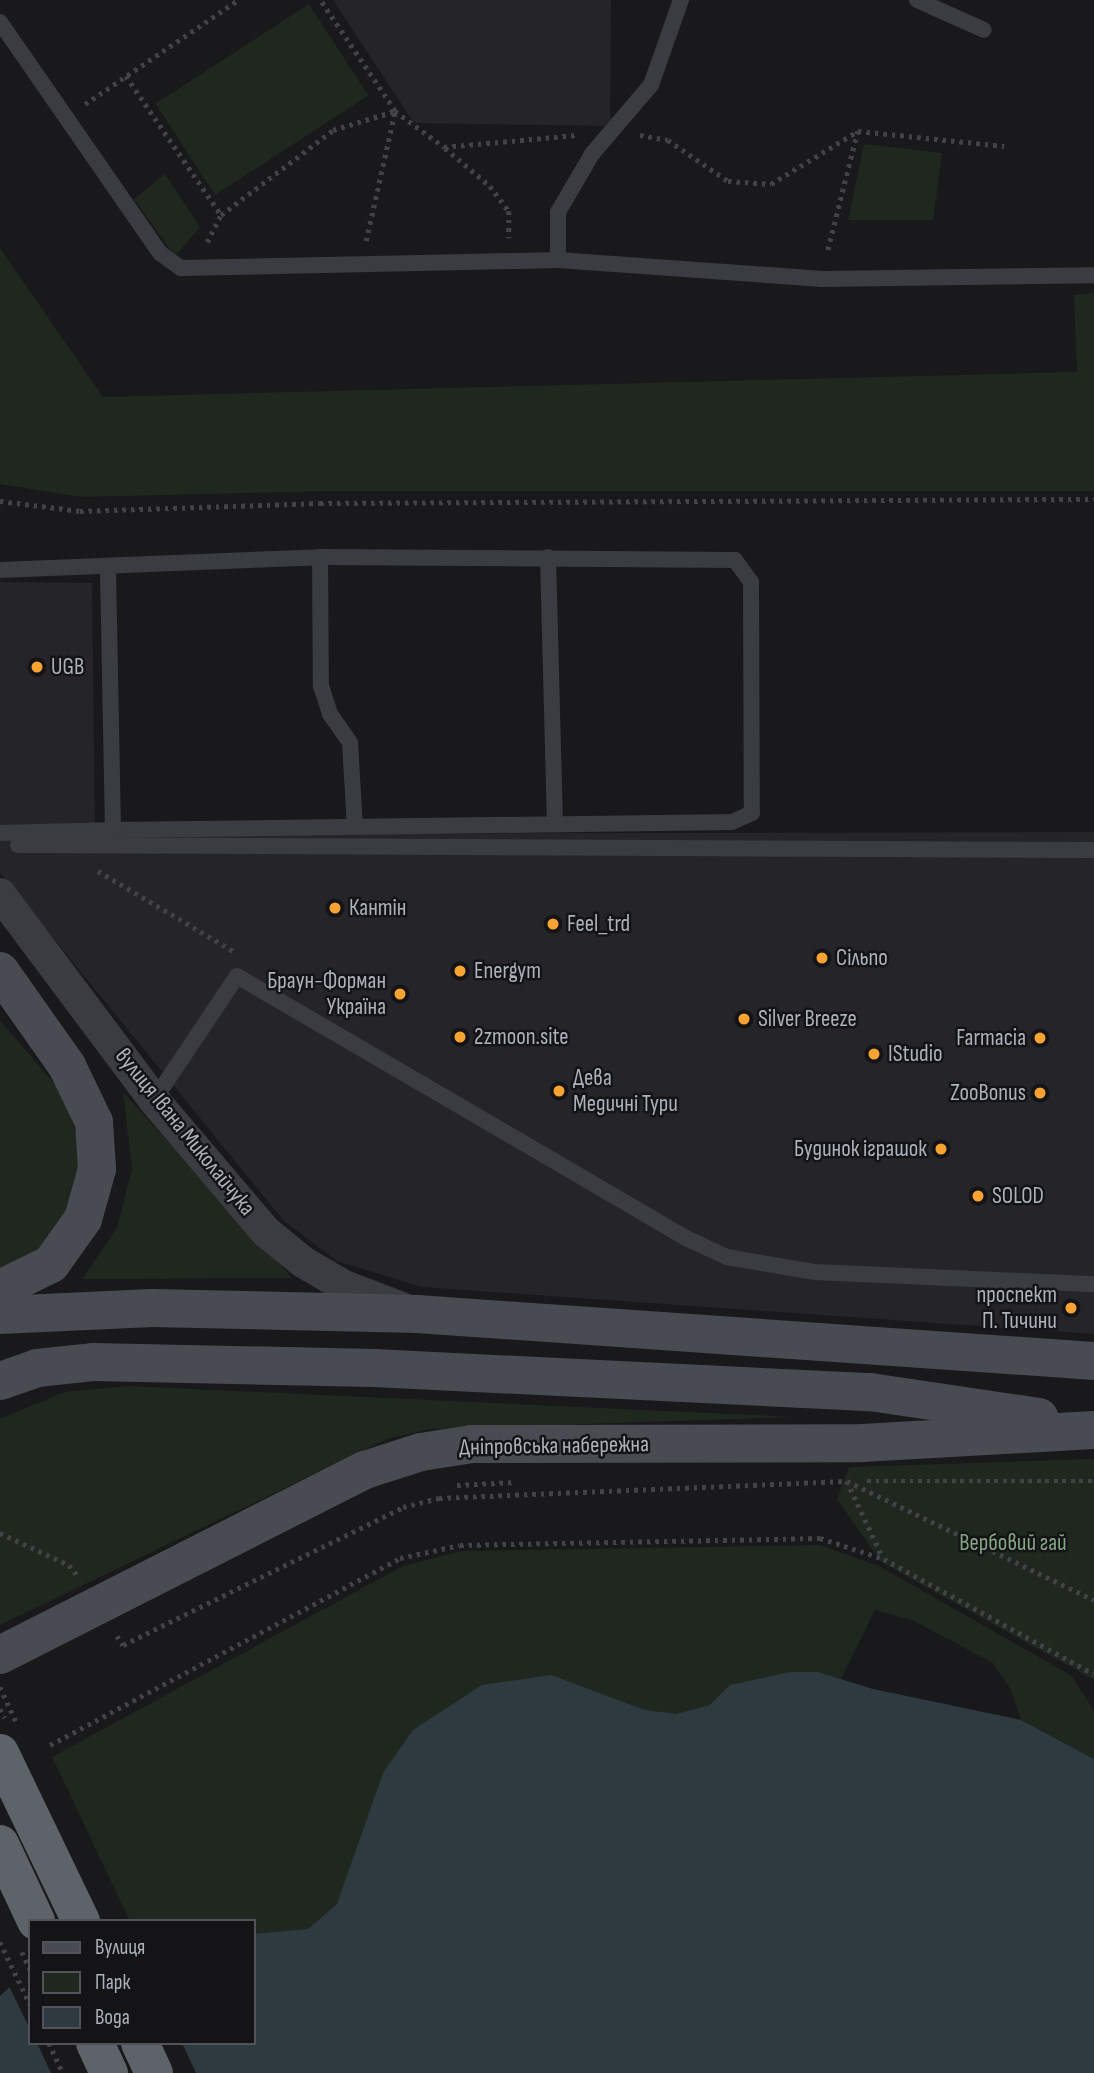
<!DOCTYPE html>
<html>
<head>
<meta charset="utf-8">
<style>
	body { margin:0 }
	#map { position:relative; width:1094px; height:2073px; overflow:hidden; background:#19191c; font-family:"Sofia Sans Condensed",sans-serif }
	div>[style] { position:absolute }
	.built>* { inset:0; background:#252529 }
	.green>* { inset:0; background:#1f271f; transform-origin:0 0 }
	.water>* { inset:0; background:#2e3a40 }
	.pier>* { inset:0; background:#19191c }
	.path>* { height:4.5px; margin-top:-2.25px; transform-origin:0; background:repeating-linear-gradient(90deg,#404348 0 3.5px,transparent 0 8.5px) }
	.service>* { height:16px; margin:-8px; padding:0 8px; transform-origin:8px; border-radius:8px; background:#3a3c41 }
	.minor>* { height:32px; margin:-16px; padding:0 16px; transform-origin:16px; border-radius:16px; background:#3a3c41 }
	.secondary>* { height:38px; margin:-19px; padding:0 19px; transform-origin:19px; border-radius:19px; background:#484b51 }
	.trunk>* { height:38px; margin:-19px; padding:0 19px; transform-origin:19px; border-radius:19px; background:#5e6269 }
	.path-bridge>* { height:4.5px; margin-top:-2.25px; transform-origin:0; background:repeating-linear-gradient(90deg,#404348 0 3.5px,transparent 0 8.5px) }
	.trunk-bridge>* { height:38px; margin:-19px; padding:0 19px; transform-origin:19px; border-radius:19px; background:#5e6269 }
	.dots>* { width:19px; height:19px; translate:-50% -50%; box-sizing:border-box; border:4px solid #141417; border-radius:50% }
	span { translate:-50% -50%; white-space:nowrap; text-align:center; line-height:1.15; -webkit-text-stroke:5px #141417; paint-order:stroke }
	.poi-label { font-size:23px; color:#abb2bc }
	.left { translate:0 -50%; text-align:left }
	.right { translate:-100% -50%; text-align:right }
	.street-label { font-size:23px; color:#abb2bc }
	.park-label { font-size:23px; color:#83a782 }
	.legend { position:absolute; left:28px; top:1919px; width:228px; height:126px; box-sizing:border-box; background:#141417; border:2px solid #505359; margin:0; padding:9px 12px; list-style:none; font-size:21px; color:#abb2bc }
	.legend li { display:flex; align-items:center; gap:14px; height:35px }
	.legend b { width:35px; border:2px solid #505359 }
</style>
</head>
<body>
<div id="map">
	<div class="built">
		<i style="clip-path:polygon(333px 0,611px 0,610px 126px,414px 123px)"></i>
		<i style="clip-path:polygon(0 582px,92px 583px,95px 834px,1094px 832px,1094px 1334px,422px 1287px,337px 1261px,284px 1221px,0 873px)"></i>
	</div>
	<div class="green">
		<i style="left:309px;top:4px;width:109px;height:183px;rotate:57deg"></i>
		<i style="clip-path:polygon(864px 144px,942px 153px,933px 220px,848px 220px)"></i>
		<i style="clip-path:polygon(165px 174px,200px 227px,175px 256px,134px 199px)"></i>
		<i style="clip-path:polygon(0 248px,103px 397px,1077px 372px,1074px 295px,1094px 293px,1094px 491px,324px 491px,81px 497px,0 484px)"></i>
		<i style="clip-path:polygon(0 1020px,63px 1094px,81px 1149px,76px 1189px,59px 1230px,32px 1256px,0 1269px)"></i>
		<i style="clip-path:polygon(123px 1092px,292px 1278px,82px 1279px,117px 1228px,132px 1169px)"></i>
		<i style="clip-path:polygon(128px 1386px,794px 1417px,431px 1429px,387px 1439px,0 1625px,0 1419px,64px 1392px)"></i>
		<i style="clip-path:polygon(1094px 1459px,1094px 1680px,881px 1562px,837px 1499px,849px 1467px)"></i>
		<i style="clip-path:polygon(820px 1545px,879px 1566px,1072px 1676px,1094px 1711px,1094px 1759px,1021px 1720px,1011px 1690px,993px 1663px,912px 1620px,875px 1610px,841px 1679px,254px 1996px,254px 1921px,130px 1921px,52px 1757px,403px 1566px,461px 1551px)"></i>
	</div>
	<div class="water">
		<i style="clip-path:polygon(790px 1672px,818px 1672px,873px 1689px,1021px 1720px,1094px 1759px,1094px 2073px,0 2073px,0 1996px,30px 1968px,30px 2043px,254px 2043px,254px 1934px,308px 1929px,337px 1904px,383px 1773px,413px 1730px,482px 1685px,551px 1675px,645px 1710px,676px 1714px,710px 1705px,730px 1685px)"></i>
	</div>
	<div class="pier">
		<i style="clip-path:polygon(30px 1964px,30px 2029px,8px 1984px)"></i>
		<i style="clip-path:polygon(37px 2043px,182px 2043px,196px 2073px,51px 2073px)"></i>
	</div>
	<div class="path">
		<i style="left:126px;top:76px;width:168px;rotate:55.6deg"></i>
		<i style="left:85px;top:104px;width:185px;rotate:-34.2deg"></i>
		<i style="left:858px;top:131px;width:147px;rotate:5.9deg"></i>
		<i style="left:640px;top:135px;width:28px;rotate:10deg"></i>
		<i style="left:668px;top:140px;width:73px;rotate:34.3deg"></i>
		<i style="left:728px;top:181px;width:43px;rotate:4deg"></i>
		<i style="left:771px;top:184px;width:102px;rotate:-31.3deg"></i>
		<i style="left:858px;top:131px;width:127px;rotate:104.1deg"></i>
		<i style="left:445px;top:148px;width:59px;rotate:40.2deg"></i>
		<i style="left:490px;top:186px;width:31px;rotate:53deg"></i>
		<i style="left:509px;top:211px;width:27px;rotate:90deg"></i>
		<i style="left:366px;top:241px;width:133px;rotate:-77.4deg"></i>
		<i style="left:395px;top:111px;width:61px;rotate:36.3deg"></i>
		<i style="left:444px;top:147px;width:133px;rotate:-5.2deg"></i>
		<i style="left:207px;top:242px;width:30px;rotate:-63deg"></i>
		<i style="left:221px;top:215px;width:141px;rotate:-37.2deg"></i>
		<i style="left:333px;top:130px;width:65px;rotate:-17deg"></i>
		<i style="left:395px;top:111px;width:134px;rotate:-124deg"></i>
		<i style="left:0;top:501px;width:81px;rotate:7.1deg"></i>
		<i style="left:80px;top:511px;width:240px;rotate:-1.9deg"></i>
		<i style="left:320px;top:503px;width:774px;rotate:-0.3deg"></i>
		<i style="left:98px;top:871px;width:159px;rotate:30.6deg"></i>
		<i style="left:847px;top:1481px;width:85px;rotate:64.9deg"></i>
		<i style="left:867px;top:1481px;width:227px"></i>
		<i style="left:457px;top:1485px;width:58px;rotate:-3deg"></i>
		<i style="left:0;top:1533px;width:76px;rotate:24.9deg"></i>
		<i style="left:69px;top:1565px;width:14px;rotate:51deg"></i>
		<i style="left:117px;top:1636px;width:11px;rotate:56deg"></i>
		<i style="left:123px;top:1645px;width:312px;rotate:-26.2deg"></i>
		<i style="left:403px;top:1507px;width:37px;rotate:-14deg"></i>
		<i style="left:439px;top:1498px;width:408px;rotate:-2.4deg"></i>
		<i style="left:847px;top:1481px;width:274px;rotate:25.7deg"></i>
		<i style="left:50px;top:1745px;width:397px;rotate:-28.1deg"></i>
		<i style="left:400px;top:1558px;width:61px;rotate:-12.2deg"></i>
		<i style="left:460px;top:1545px;width:360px;rotate:-1.1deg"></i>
		<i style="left:820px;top:1538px;width:67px;rotate:18.2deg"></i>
		<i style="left:884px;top:1559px;width:239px;rotate:28.7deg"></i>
		<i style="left:0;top:1942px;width:69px;rotate:64.2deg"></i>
		<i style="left:22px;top:1952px;width:19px;rotate:65deg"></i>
		<i style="left:49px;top:2043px;width:33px;rotate:65deg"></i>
	</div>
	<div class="service">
		<i style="left:917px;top:0;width:73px;rotate:24.1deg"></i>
		<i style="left:0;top:22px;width:281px;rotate:55.3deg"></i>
		<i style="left:160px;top:253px;width:26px;rotate:36deg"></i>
		<i style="left:181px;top:268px;width:377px;rotate:-1.2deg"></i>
		<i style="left:558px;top:260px;width:263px;rotate:4.1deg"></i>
		<i style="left:820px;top:279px;width:274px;rotate:-0.8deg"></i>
		<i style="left:558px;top:260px;width:48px;rotate:-90deg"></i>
		<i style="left:558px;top:212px;width:67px;rotate:-59.6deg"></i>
		<i style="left:592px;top:154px;width:91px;rotate:-49.5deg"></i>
		<i style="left:651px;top:85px;width:90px;rotate:-70.6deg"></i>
		<i style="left:320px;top:557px;width:129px;rotate:89.6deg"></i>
		<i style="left:321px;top:686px;width:29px;rotate:72deg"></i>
		<i style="left:330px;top:714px;width:35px;rotate:55deg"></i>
		<i style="left:350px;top:743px;width:83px;rotate:86.6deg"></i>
		<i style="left:548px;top:557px;width:267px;rotate:88.5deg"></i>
		<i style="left:0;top:570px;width:320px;rotate:-2.3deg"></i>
		<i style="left:320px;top:557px;width:415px;rotate:0.4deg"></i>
		<i style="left:735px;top:560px;width:27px;rotate:54deg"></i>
		<i style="left:751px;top:582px;width:231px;rotate:89.8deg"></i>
		<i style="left:752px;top:813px;width:22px;rotate:156deg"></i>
		<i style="left:732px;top:822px;width:619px;rotate:179.26deg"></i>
		<i style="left:113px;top:830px;width:263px;rotate:-91.1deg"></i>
		<i style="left:0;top:833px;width:113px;rotate:-1.5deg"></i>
		<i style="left:18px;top:845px;width:1076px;rotate:0.27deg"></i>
		<i style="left:154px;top:1100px;width:149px;rotate:-56.2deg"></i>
		<i style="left:237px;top:976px;width:520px;rotate:30.26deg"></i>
		<i style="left:686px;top:1238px;width:45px;rotate:24.9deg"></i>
		<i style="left:727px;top:1257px;width:88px;rotate:9.8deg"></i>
		<i style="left:814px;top:1272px;width:280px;rotate:2.5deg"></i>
	</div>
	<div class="minor">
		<i style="left:0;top:894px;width:257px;rotate:53.2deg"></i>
		<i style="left:154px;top:1100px;width:172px;rotate:49.7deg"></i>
		<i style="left:265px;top:1231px;width:49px;rotate:39.2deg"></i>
		<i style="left:303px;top:1262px;width:48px;rotate:30.3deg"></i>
		<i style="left:344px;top:1286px;width:62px;rotate:20.8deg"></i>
	</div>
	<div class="secondary">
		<i style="left:0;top:971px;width:116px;rotate:54.8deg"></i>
		<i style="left:67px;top:1066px;width:62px;rotate:64.3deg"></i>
		<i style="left:94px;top:1122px;width:47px;rotate:86.3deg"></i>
		<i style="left:97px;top:1169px;width:52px;rotate:105.6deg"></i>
		<i style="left:83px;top:1219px;width:55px;rotate:125.4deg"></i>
		<i style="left:51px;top:1264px;width:57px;rotate:153.9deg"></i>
		<i style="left:0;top:1315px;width:152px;rotate:-2.6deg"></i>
		<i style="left:152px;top:1308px;width:265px;rotate:1.3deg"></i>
		<i style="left:417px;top:1314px;width:679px;rotate:3.97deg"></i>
		<i style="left:0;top:1381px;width:39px;rotate:-19deg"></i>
		<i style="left:37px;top:1368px;width:56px;rotate:-6.1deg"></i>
		<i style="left:93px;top:1362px;width:281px;rotate:1.2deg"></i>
		<i style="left:374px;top:1368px;width:497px;rotate:2.8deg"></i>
		<i style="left:870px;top:1392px;width:171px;rotate:8.4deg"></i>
		<i style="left:0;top:1655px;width:409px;rotate:-26.9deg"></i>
		<i style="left:365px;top:1470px;width:59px;rotate:-17.8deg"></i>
		<i style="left:421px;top:1452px;width:52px;rotate:-8.9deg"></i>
		<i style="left:472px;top:1444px;width:390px;rotate:-0.1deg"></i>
		<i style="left:862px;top:1443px;width:232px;rotate:-3.2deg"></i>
	</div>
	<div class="trunk">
		<i style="left:0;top:1844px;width:85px;rotate:64.9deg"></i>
		<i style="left:95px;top:2043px;width:33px;rotate:65deg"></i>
		<i style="left:140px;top:2043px;width:33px;rotate:65deg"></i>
	</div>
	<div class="path-bridge">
		<i style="left:0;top:1687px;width:38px;rotate:65deg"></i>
		<i style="left:0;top:1709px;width:10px;rotate:61deg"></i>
	</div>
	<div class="trunk-bridge">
		<i style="left:0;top:1753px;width:187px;rotate:64.3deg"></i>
	</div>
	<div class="dots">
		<i style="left:37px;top:667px;background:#f9a333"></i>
		<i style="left:335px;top:908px;background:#f9a333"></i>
		<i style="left:553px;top:924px;background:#f9a333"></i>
		<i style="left:822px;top:958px;background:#f9a333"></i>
		<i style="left:460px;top:971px;background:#f9a333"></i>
		<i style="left:400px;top:994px;background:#f9a333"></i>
		<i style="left:744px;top:1019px;background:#f9a333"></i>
		<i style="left:460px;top:1037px;background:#f9a333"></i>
		<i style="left:1040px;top:1038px;background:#f9a333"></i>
		<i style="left:874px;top:1054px;background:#f9a333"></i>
		<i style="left:559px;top:1091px;background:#f9a333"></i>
		<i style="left:1040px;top:1093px;background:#f9a333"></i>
		<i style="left:941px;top:1149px;background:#f9a333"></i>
		<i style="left:978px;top:1196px;background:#f9a333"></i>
		<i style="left:1071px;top:1308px;background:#f9a333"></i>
	</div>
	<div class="poi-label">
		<span class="left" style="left:51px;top:667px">UGB</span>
		<span class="left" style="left:349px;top:908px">Кантін</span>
		<span class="left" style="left:567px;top:924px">Feel_trd</span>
		<span class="left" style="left:836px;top:958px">Сільпо</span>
		<span class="left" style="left:474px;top:971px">Energym</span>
		<span class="right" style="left:386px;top:994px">Браун-Форман<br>Україна</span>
		<span class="left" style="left:758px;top:1019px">Silver Breeze</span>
		<span class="left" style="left:474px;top:1037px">2zmoon.site</span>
		<span class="right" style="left:1026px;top:1038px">Farmacia</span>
		<span class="left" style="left:888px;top:1054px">IStudio</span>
		<span class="left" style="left:573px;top:1091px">Дева<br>Медичні Тури</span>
		<span class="right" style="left:1026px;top:1093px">ZooBonus</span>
		<span class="right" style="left:927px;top:1149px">Будинок іграшок</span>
		<span class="left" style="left:992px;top:1196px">SOLOD</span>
		<span class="right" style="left:1057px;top:1308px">проспект<br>П. Тичини</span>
	</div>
	<div class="street-label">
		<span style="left:185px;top:1132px;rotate:51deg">вулиця Івана Миколайчука</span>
		<span style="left:554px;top:1446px;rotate:-1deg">Дніпровська набережна</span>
	</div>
	<div class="park-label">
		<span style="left:1013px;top:1543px">Вербовий гай</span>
	</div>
	<ul class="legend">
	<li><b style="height:9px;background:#484b51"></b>Вулиця</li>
	<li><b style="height:19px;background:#1f271f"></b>Парк</li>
	<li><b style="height:19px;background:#2e3a40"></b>Вода</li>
	</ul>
</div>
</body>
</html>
